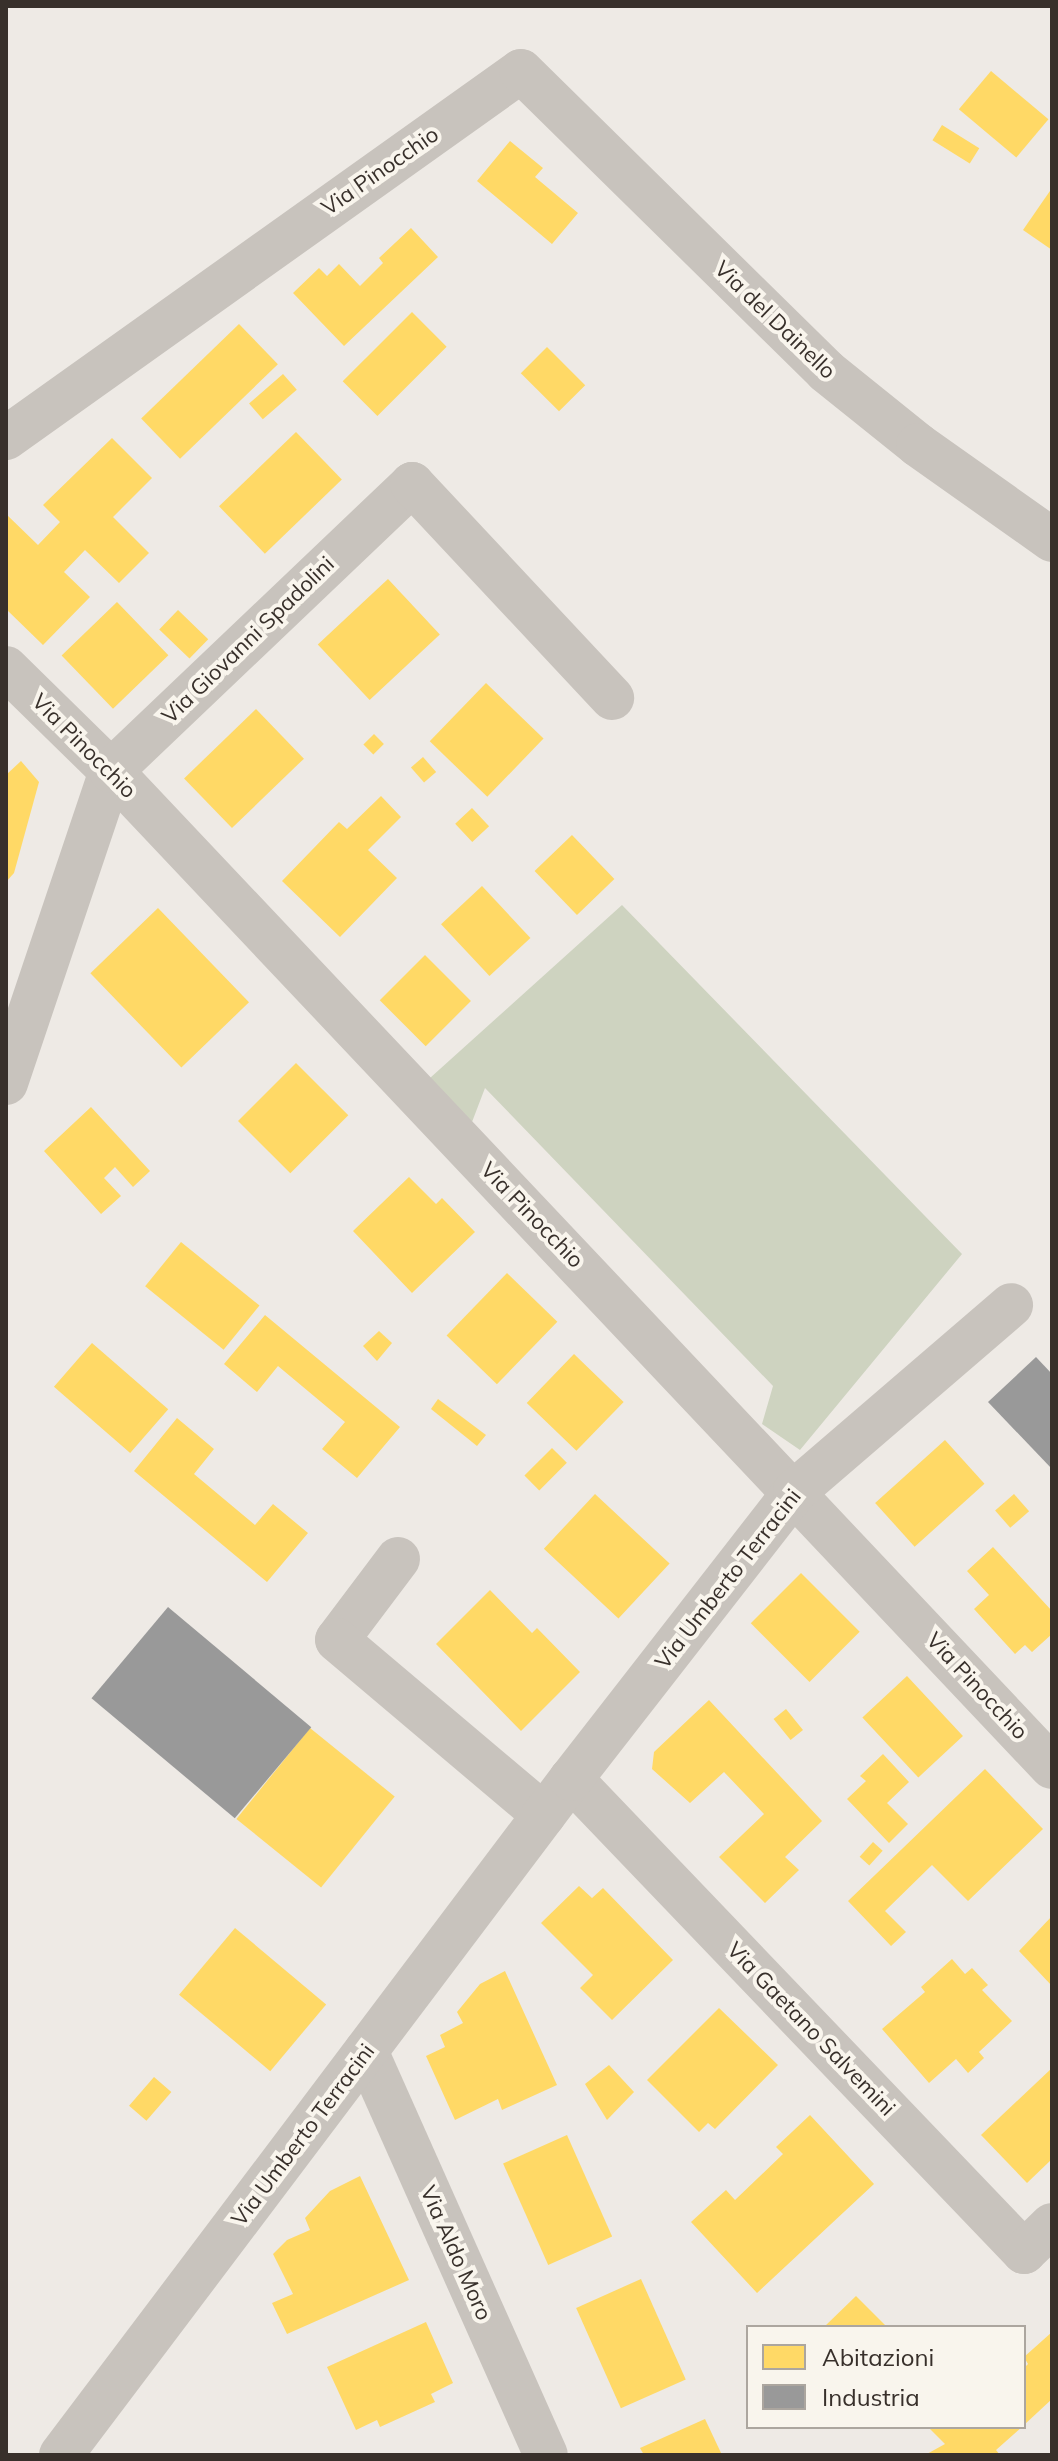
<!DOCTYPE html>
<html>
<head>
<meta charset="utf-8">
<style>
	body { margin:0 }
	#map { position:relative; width:1058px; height:2461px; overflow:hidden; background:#eeeae5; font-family:Mulish,sans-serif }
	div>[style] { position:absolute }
	.green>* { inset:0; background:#ced3c0 }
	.homes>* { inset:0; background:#ffd966; transform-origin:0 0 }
	.industry>* { inset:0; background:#999; transform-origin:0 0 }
	.minor>* { height:44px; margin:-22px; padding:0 22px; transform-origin:22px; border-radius:22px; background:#c8c3bd }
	span { translate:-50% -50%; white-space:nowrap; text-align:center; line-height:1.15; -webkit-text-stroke:8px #f9f5ed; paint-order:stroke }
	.street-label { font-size:22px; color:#38302b }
	.frame { position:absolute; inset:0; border:8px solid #38302b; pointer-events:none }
	.legend { position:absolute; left:746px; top:2325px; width:280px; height:104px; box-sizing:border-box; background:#f9f5ed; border:2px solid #aca69f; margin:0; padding:10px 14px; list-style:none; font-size:24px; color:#38302b }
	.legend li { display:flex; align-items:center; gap:16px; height:40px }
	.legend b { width:40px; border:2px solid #aca69f }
</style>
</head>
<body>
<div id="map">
	<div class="green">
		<i style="clip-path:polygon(622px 905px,962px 1254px,800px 1450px,762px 1424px,773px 1386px,485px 1088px,472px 1122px,430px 1078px)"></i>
	</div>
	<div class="homes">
		<i style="left:991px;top:71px;width:75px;height:50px;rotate:40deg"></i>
		<i style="left:942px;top:125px;width:44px;height:18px;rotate:32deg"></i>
		<i style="clip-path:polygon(510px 141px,543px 168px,535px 177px,578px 213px,552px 244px,477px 181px)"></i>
		<i style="clip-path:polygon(1052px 188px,1052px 250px,1023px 230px)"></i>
		<i style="clip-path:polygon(411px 228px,438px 257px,344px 346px,293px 293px,319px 268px,327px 276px,339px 264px,360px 286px,383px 263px,379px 258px)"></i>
		<i style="left:412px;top:312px;width:49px;height:98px;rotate:45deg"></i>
		<i style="left:239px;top:324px;width:56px;height:136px;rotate:46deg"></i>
		<i style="left:547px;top:347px;width:54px;height:37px;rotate:45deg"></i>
		<i style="left:283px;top:374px;width:21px;height:45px;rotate:49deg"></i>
		<i style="left:296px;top:432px;width:66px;height:107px;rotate:46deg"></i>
		<i style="clip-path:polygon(112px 438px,152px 478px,113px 517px,149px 553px,119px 583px,85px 550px,64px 572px,90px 597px,43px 645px,6px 609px,6px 514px,38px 545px,60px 522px,43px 505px)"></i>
		<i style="left:388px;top:579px;width:76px;height:96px;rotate:47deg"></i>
		<i style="left:117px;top:602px;width:74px;height:77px;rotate:46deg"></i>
		<i style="left:178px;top:610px;width:42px;height:27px;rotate:44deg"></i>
		<i style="left:486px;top:683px;width:80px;height:81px;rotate:44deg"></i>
		<i style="left:256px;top:709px;width:69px;height:100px;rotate:46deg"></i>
		<i style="left:374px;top:734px;width:14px;height:15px;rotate:45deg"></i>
		<i style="left:423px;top:757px;width:20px;height:16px;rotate:49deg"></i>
		<i style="clip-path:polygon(21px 761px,39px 782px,14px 873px,6px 882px,6px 775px)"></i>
		<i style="clip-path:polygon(381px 796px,401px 817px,368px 850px,397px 878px,340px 937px,282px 881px,339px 822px,347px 829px)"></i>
		<i style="left:472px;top:808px;width:25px;height:23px;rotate:47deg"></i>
		<i style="left:572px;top:835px;width:61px;height:52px;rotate:46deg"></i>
		<i style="left:482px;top:886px;width:71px;height:56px;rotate:47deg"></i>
		<i style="left:158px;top:908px;width:131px;height:94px;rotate:46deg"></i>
		<i style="left:425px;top:955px;width:65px;height:64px;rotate:45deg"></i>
		<i style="left:296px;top:1063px;width:74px;height:82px;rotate:45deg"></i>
		<i style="clip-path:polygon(91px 1107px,150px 1171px,133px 1187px,115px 1167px,104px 1178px,121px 1196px,101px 1214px,44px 1151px)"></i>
		<i style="clip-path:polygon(409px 1177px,436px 1204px,442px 1198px,475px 1232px,412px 1293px,353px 1231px)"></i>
		<i style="left:181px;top:1242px;width:101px;height:57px;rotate:39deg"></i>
		<i style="left:507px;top:1273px;width:70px;height:87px;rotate:44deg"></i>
		<i style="clip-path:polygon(265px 1315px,400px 1427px,357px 1478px,322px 1449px,345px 1422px,278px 1366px,257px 1392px,224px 1364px)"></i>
		<i style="clip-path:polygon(379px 1331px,392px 1343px,377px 1361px,363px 1346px)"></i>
		<i style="left:92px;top:1343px;width:101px;height:58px;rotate:41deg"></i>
		<i style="left:574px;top:1354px;width:69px;height:68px;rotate:44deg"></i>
		<i style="clip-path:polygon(438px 1399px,486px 1435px,477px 1446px,431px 1409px)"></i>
		<i style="clip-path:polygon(177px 1418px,214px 1449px,194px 1474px,255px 1525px,273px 1504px,308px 1533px,267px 1582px,134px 1471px)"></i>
		<i style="left:945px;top:1440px;width:59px;height:94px;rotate:48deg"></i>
		<i style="left:552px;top:1448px;width:21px;height:39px;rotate:45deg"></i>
		<i style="left:595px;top:1494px;width:102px;height:75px;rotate:43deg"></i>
		<i style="left:1014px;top:1494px;width:23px;height:25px;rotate:49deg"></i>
		<i style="clip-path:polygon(993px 1547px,1052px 1611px,1052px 1634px,1032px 1652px,1025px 1645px,1015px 1654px,974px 1609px,989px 1595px,967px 1571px)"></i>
		<i style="left:801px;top:1573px;width:83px;height:71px;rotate:45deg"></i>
		<i style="clip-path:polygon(490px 1590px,532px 1633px,537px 1628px,580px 1672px,521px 1731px,436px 1644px)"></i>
		<i style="left:907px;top:1676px;width:82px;height:61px;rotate:47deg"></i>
		<i style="clip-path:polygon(709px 1700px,822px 1821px,785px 1857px,799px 1870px,765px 1903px,719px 1857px,764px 1814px,724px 1772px,690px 1803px,652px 1769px,654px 1752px)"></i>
		<i style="left:786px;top:1709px;width:27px;height:16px;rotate:51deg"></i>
		<i style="left:310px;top:1728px;width:109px;height:117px;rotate:39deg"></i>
		<i style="clip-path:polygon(883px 1754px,909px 1782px,887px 1803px,908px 1824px,889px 1843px,847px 1799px,866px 1781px,860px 1776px)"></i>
		<i style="clip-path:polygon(985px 1769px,1043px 1829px,968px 1901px,932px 1865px,885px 1911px,906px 1932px,891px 1946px,848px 1901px)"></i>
		<i style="left:873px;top:1842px;width:13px;height:20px;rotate:42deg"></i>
		<i style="clip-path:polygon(579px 1886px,592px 1898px,603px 1888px,673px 1960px,612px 2020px,580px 1988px,593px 1975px,541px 1923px)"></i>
		<i style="clip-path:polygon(1052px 1916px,1052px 1986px,1019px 1951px)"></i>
		<i style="left:235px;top:1928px;width:119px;height:87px;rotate:40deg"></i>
		<i style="clip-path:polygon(952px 1959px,965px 1974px,972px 1968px,988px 1985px,982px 1990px,1012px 2021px,979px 2052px,984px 2058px,968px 2073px,956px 2059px,929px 2083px,882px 2029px,925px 1992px,921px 1987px)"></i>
		<i style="clip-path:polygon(505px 1971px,557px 2085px,502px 2110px,498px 2099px,455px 2120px,426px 2056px,445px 2047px,440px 2035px,463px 2023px,457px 2012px,480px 1984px)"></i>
		<i style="clip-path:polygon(719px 2008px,778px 2065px,715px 2129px,708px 2123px,699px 2132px,647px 2080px)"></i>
		<i style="clip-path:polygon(609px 2065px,634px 2092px,607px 2120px,585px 2084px)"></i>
		<i style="clip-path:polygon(1052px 2068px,1052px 2159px,1027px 2183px,981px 2135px)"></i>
		<i style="left:154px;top:2077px;width:23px;height:38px;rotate:41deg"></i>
		<i style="clip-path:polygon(810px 2115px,874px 2184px,757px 2293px,691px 2222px,726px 2190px,735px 2200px,783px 2154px,776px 2147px)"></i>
		<i style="left:567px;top:2135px;width:111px;height:70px;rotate:66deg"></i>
		<i style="clip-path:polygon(360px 2176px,409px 2280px,287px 2334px,272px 2303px,293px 2294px,273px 2254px,287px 2240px,310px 2230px,305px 2218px,330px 2191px)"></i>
		<i style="left:641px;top:2279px;width:110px;height:71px;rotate:66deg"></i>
		<i style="clip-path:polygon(856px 2296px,887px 2327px,824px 2327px)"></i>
		<i style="clip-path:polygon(426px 2322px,453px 2383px,431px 2394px,435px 2402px,380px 2427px,377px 2420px,356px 2430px,327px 2367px)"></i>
		<i style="clip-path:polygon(1052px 2332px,1052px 2399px,1024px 2425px,1024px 2368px,1028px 2364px,1024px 2357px)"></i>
		<i style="clip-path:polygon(705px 2419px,722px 2455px,644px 2455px,640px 2448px)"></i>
		<i style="clip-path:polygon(928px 2427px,1022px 2427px,996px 2450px,1000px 2455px,925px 2455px,945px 2444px)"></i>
	</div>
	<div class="industry">
		<i style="clip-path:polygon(1036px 1357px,1052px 1374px,1052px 1469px,988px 1402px)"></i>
		<i style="left:168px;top:1607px;width:187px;height:119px;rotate:40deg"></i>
	</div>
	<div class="minor">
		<i style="left:6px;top:438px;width:632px;rotate:-35.47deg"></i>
		<i style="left:521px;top:71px;width:428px;rotate:44.5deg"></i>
		<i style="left:826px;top:371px;width:118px;rotate:38.8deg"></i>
		<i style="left:918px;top:445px;width:164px;rotate:35.3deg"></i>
		<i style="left:6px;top:668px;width:147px;rotate:44.4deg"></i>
		<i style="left:111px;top:771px;width:1370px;rotate:46.63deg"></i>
		<i style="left:6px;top:1083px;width:329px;rotate:-71.4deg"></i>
		<i style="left:111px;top:771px;width:416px;rotate:-43.6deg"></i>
		<i style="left:412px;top:484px;width:293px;rotate:46.9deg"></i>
		<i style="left:398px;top:1559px;width:101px;rotate:127deg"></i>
		<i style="left:337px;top:1640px;width:271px;rotate:40.2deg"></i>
		<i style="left:571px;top:1779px;width:655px;rotate:46.24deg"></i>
		<i style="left:1024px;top:2252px;width:39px;rotate:-44deg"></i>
		<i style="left:366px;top:2051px;width:442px;rotate:66deg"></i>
		<i style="left:61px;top:2455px;width:847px;rotate:-52.97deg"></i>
		<i style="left:571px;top:1779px;width:365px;rotate:-52.1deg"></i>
		<i style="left:795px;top:1491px;width:285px;rotate:-40.7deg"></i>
	</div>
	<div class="street-label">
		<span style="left:380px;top:171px;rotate:-35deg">Via Pinocchio</span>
		<span style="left:775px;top:320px;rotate:44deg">Via del Dainello</span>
		<span style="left:248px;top:640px;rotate:-44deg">Via Giovanni Spadolini</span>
		<span style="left:84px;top:746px;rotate:45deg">Via Pinocchio</span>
		<span style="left:532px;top:1215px;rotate:46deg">Via Pinocchio</span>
		<span style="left:728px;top:1579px;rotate:-52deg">Via Umberto Terracini</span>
		<span style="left:977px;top:1686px;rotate:47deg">Via Pinocchio</span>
		<span style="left:811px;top:2029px;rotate:46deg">Via Gaetano Salvemini</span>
		<span style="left:303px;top:2135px;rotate:-53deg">Via Umberto Terracini</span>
		<span style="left:456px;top:2253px;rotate:66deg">Via Aldo Moro</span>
	</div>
	<div class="frame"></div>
	<ul class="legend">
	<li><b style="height:22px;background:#ffd966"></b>Abitazioni</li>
	<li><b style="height:22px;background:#999"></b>Industria</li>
	</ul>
</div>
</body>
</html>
